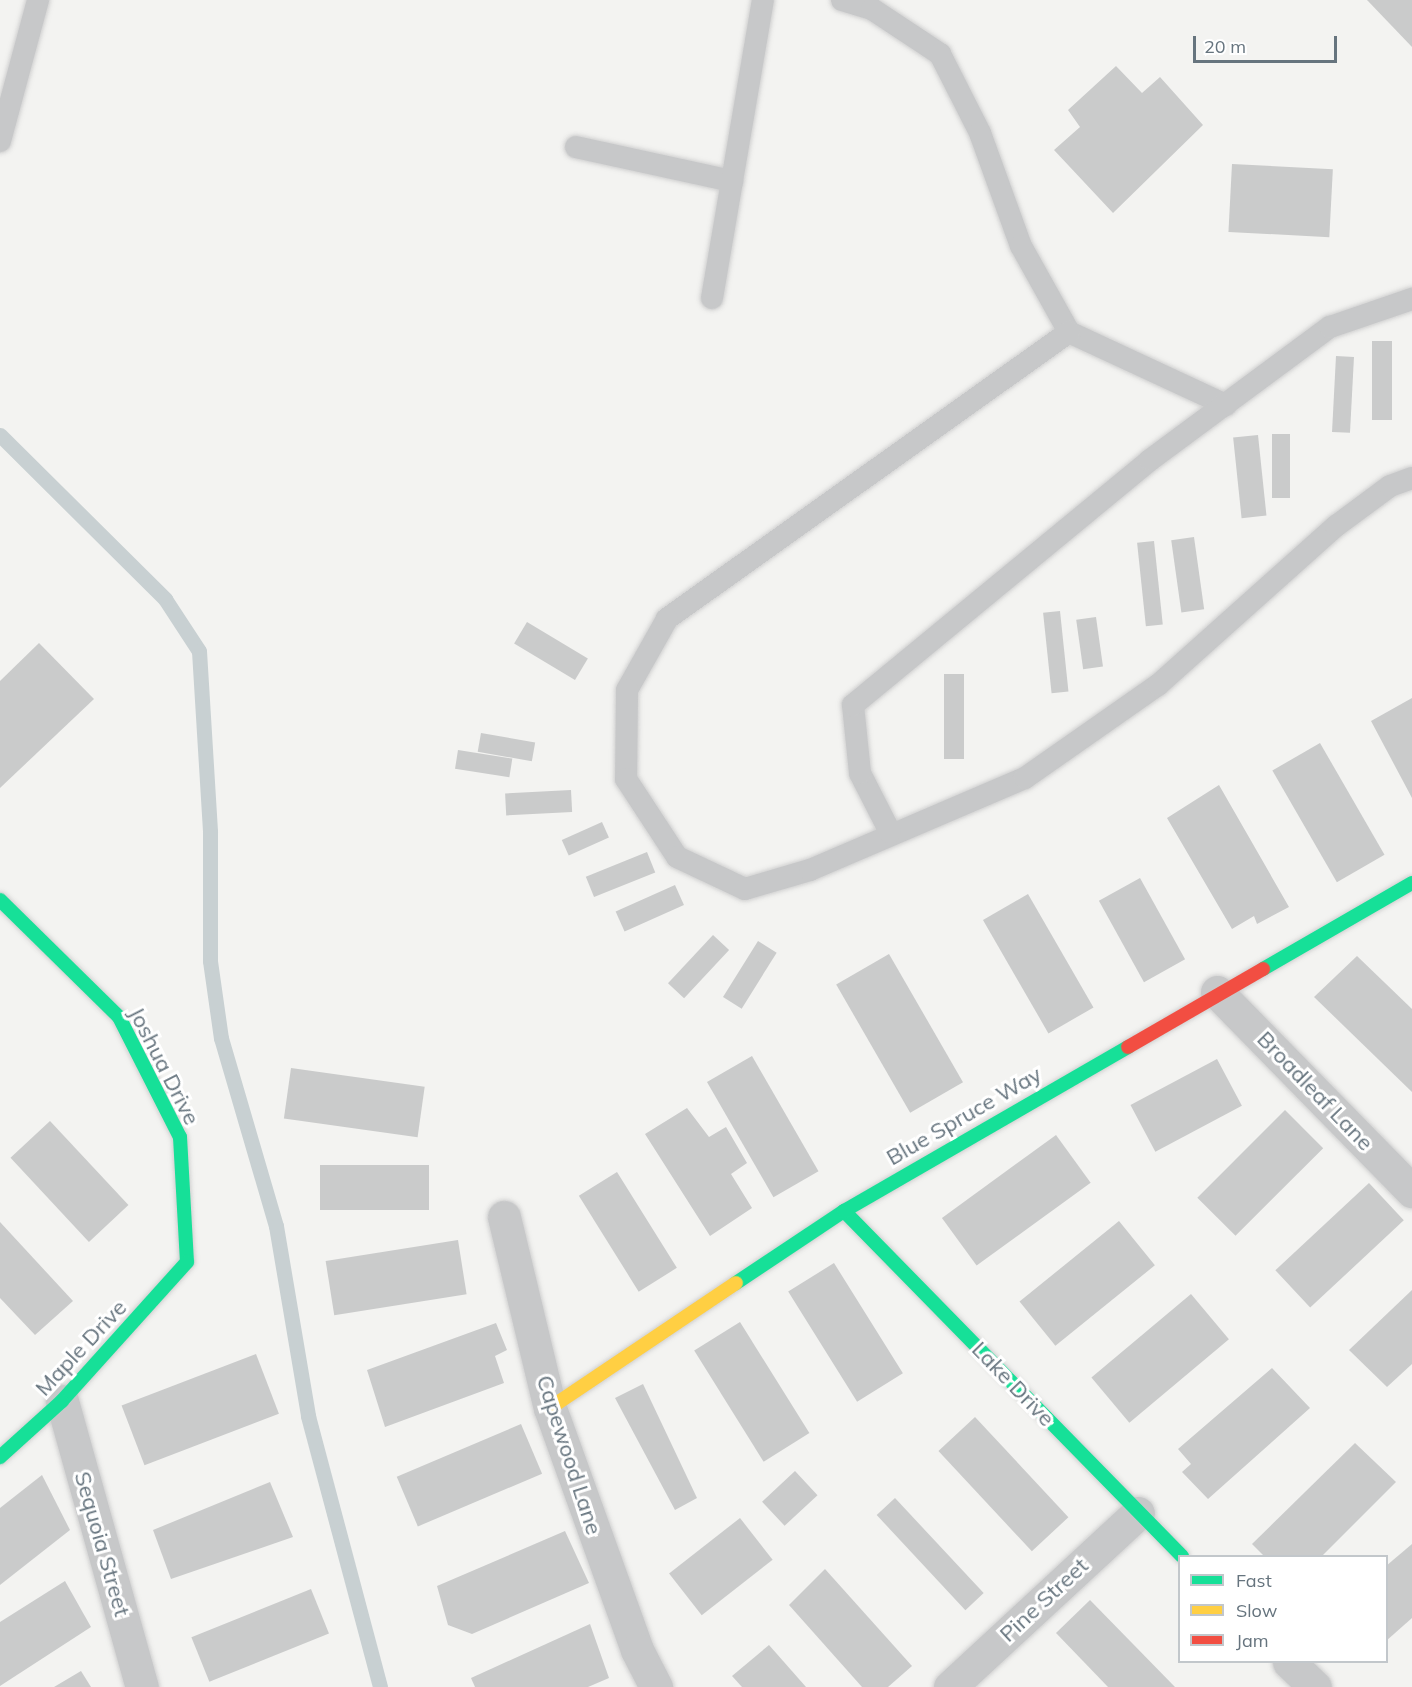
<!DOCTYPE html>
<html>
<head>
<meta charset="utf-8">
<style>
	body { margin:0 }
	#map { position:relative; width:1412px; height:1687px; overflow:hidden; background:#f3f3f1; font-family:Mulish,sans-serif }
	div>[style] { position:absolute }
	.stream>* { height:15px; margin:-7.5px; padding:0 7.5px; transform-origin:7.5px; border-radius:7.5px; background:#c8d0d2 }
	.building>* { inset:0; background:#cacbcb; transform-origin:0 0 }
	.roads { filter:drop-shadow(0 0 2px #d0d0d0) drop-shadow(0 0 2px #d0d0d0) }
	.lane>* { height:22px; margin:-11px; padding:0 11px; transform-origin:11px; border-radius:11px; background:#c7c8c9 }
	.street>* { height:33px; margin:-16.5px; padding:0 16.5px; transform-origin:16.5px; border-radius:16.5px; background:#c7c8c9 }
	.fast>* { height:14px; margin:-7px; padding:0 7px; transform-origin:7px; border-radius:7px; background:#16e098 }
	.slow>* { height:14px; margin:-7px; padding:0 7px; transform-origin:7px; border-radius:7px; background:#ffcf43 }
	.jam>* { height:14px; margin:-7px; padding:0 7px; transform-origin:7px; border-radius:7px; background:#f24e42 }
	span { translate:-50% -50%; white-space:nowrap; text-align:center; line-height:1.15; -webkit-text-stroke:6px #fff; paint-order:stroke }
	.street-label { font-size:22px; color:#66747e }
	.legend { position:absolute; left:1178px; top:1555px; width:210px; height:108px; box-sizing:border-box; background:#fff; border:2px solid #c2c7cb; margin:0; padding:8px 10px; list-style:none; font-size:18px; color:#66747e }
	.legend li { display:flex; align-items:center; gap:12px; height:30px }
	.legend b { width:30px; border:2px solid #c2c7cb }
	.scale { position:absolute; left:1193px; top:36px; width:144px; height:27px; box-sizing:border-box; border:3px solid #66747e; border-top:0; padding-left:8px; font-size:18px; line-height:21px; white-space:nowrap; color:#66747e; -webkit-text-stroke:4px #fff; paint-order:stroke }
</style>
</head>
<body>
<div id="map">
	<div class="stream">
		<i style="left:0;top:435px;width:233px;rotate:44.8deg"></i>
		<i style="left:165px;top:599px;width:62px;rotate:56.8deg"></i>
		<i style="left:199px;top:651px;width:181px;rotate:86.5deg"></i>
		<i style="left:210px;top:832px;width:129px;rotate:90deg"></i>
		<i style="left:210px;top:961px;width:78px;rotate:81.9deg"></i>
		<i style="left:221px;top:1038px;width:196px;rotate:73.7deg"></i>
		<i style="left:276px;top:1226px;width:193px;rotate:80.4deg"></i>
		<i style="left:308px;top:1416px;width:280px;rotate:75.1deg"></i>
	</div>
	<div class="building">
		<i style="clip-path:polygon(1367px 0,1412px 0,1412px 47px)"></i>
		<i style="clip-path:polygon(1116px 66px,1142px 93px,1160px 77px,1203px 125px,1113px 213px,1054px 150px,1080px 127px,1068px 110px)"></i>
		<i style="left:1232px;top:164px;width:101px;height:68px;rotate:3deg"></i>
		<i style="left:1372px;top:341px;width:20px;height:79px"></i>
		<i style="left:1336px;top:356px;width:18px;height:76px;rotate:3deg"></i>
		<i style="left:1272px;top:434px;width:18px;height:64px"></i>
		<i style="left:1258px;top:435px;width:81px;height:25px;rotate:84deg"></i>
		<i style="left:1194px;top:537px;width:73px;height:23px;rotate:82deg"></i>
		<i style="left:1154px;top:541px;width:84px;height:17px;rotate:84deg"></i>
		<i style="left:1060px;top:611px;width:81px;height:17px;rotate:84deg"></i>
		<i style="left:1096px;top:617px;width:50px;height:20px;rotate:82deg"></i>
		<i style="left:527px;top:622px;width:71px;height:25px;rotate:31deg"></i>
		<i style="clip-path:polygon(39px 643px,94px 699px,0 788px,0 681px)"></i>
		<i style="left:944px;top:674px;width:20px;height:85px"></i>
		<i style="clip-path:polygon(1412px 698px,1412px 798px,1371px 721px)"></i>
		<i style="left:481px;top:733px;width:55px;height:19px;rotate:10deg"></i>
		<i style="left:1320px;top:743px;width:129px;height:55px;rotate:60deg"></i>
		<i style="left:458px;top:750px;width:55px;height:19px;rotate:9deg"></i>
		<i style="clip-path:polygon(1219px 785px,1289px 907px,1257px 924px,1254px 916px,1232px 929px,1167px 818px)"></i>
		<i style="left:571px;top:790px;width:22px;height:66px;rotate:87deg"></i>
		<i style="left:602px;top:822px;width:17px;height:44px;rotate:66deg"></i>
		<i style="left:647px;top:852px;width:22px;height:66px;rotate:68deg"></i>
		<i style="left:1140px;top:878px;width:93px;height:47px;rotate:61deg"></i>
		<i style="left:675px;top:885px;width:22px;height:65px;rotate:66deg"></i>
		<i style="left:1028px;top:894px;width:131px;height:52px;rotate:60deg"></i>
		<i style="left:713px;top:935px;width:22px;height:66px;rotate:43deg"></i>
		<i style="left:758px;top:941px;width:22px;height:66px;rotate:32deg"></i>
		<i style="left:889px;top:954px;width:148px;height:61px;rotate:60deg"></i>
		<i style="clip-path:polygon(1357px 956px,1412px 1009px,1412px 1092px,1314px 997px)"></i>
		<i style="left:752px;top:1056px;width:133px;height:52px;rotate:60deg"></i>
		<i style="left:1217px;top:1059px;width:53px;height:98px;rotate:62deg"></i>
		<i style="left:291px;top:1068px;width:135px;height:51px;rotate:8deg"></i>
		<i style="clip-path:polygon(687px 1108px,709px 1137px,726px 1127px,747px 1163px,731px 1174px,752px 1208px,710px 1236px,645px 1134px)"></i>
		<i style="left:1285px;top:1110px;width:54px;height:124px;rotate:45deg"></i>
		<i style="left:50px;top:1121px;width:115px;height:54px;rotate:47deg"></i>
		<i style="left:1056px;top:1135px;width:59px;height:141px;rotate:54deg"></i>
		<i style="left:429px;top:1165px;width:45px;height:109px;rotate:90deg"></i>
		<i style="left:617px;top:1172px;width:113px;height:45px;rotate:58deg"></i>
		<i style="left:1369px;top:1183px;width:51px;height:128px;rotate:47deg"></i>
		<i style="left:1119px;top:1221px;width:57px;height:128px;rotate:51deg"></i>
		<i style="clip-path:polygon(0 1222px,73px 1301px,35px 1335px,0 1298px)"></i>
		<i style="left:458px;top:1240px;width:55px;height:134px;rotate:81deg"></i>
		<i style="left:834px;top:1263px;width:130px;height:54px;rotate:58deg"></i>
		<i style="clip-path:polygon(1412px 1290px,1412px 1364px,1387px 1387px,1349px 1350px)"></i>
		<i style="left:1191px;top:1294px;width:59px;height:130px;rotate:50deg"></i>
		<i style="left:740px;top:1322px;width:131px;height:54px;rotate:58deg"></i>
		<i style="clip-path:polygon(496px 1323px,507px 1350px,495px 1356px,504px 1383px,385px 1427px,367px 1370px)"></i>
		<i style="left:256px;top:1354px;width:64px;height:144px;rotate:69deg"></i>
		<i style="clip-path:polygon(1272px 1368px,1310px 1408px,1208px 1499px,1182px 1472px,1191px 1464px,1178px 1449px)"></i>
		<i style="clip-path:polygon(643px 1384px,697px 1498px,675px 1510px,615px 1398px)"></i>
		<i style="left:975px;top:1417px;width:137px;height:50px;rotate:47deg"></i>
		<i style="left:521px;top:1424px;width:54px;height:135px;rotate:67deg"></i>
		<i style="clip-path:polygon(1355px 1443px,1396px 1482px,1322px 1556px,1264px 1556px,1252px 1544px)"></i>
		<i style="left:795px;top:1471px;width:33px;height:45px;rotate:47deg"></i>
		<i style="clip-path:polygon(42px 1475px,70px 1530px,0 1585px,0 1508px)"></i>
		<i style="clip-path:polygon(270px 1482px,293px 1537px,171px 1579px,153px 1530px)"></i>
		<i style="left:895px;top:1498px;width:130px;height:25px;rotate:47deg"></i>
		<i style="left:740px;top:1518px;width:53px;height:90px;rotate:52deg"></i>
		<i style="clip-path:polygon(565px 1531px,589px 1583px,472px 1634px,448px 1625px,437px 1586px)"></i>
		<i style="clip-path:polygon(1412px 1544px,1412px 1618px,1386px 1641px,1386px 1566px)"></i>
		<i style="clip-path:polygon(825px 1569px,912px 1666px,888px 1687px,862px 1687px,789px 1605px)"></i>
		<i style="clip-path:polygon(65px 1581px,91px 1627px,0 1686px,0 1622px)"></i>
		<i style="left:311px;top:1589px;width:48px;height:129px;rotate:68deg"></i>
		<i style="clip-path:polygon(1090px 1600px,1175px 1687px,1108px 1687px,1056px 1633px)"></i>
		<i style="clip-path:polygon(590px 1624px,609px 1678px,588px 1687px,475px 1687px,471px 1678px)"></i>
		<i style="clip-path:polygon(769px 1645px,806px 1687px,742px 1687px,732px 1676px)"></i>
		<i style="clip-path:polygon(81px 1671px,91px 1687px,54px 1687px)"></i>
	</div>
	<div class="roads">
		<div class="lane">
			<i style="left:842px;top:0;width:31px;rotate:17deg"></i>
			<i style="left:872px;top:9px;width:82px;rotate:33.5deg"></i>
			<i style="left:940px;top:54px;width:89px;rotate:63.1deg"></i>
			<i style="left:980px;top:133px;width:120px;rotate:70.1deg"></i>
			<i style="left:1021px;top:246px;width:98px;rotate:60.8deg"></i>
			<i style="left:0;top:141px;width:146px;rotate:-74.9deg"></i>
			<i style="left:576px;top:147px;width:160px;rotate:12.3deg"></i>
			<i style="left:712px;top:298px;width:302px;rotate:-80.3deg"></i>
			<i style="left:1226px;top:405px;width:173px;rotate:-155.1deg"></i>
			<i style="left:1069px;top:332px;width:494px;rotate:144.5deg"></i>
			<i style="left:667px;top:619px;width:81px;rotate:119.4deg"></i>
			<i style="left:627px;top:690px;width:89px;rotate:90.6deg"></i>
			<i style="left:626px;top:779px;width:93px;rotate:56.8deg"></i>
			<i style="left:677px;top:857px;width:75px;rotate:25.2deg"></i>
			<i style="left:745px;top:889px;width:68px;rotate:-16.3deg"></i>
			<i style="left:810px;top:870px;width:234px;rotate:-23.2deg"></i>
			<i style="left:1025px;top:778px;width:162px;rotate:-35deg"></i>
			<i style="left:1158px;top:685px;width:239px;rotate:-41.8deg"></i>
			<i style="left:1336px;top:526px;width:67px;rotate:-36.5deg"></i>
			<i style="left:1390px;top:486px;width:23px;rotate:-20deg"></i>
			<i style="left:890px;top:832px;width:66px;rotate:-117deg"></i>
			<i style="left:860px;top:773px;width:68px;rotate:-95.9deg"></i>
			<i style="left:853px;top:705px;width:385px;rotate:-39.5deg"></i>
			<i style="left:1150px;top:460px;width:224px;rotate:-36.5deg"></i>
			<i style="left:1330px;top:327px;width:87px;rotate:-18.9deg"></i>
		</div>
		<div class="street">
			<i style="left:1217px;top:992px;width:279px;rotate:45.6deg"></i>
			<i style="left:504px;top:1217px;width:196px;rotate:76.5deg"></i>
			<i style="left:550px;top:1408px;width:257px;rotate:70.2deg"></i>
			<i style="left:637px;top:1650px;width:42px;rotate:62.8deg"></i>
			<i style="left:62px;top:1401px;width:297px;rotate:74.4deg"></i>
			<i style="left:1289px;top:1662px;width:36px;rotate:44deg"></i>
			<i style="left:950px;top:1687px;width:256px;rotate:-42.8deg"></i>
		</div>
		<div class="fast">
			<i style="left:0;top:900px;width:167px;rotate:44.5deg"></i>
			<i style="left:119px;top:1017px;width:135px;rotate:63.1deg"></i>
			<i style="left:180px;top:1137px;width:125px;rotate:86.8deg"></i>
			<i style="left:187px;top:1262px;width:187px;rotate:132deg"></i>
			<i style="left:62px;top:1401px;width:84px;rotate:137.9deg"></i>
			<i style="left:1263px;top:969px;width:172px;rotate:-30deg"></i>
			<i style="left:844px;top:1211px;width:483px;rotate:45.6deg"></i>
			<i style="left:736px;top:1283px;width:130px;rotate:-33.7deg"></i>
			<i style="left:844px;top:1211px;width:328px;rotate:-30deg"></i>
		</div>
		<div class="slow">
			<i style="left:550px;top:1408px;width:224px;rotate:-33.9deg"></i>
		</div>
		<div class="jam">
			<i style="left:1128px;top:1047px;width:156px;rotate:-30deg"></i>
		</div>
	</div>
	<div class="street-label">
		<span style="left:164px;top:1066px;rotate:63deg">Joshua Drive</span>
		<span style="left:1315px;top:1091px;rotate:46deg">Broadleaf Lane</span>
		<span style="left:964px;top:1116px;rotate:-30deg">Blue Spruce Way</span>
		<span style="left:81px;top:1348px;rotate:-47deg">Maple Drive</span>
		<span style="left:1013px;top:1384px;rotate:46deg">Lake Drive</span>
		<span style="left:569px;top:1455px;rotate:72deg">Capewood Lane</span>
		<span style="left:102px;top:1544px;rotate:74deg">Sequoia Street</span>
		<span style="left:1044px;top:1600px;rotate:-43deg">Pine Street</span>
	</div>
	<ul class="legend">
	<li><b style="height:8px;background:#16e098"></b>Fast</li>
	<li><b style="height:8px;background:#ffcf43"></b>Slow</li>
	<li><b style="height:8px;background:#f24e42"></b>Jam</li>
	</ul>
	<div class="scale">20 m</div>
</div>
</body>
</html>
